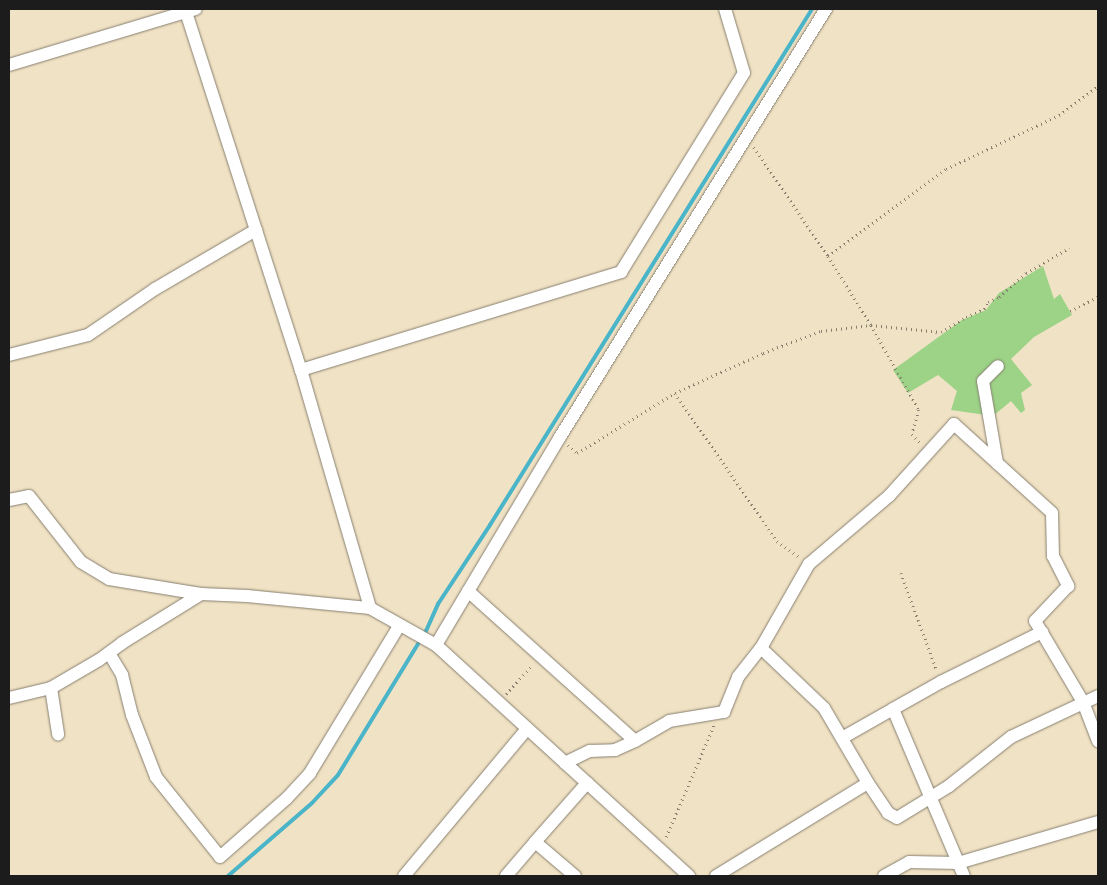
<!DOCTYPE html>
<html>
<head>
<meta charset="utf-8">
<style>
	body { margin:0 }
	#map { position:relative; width:1107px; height:885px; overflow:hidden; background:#f0e2c4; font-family:"Sorts Mill Goudy",serif }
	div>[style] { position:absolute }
	.green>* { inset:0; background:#9cd386 }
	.stream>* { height:4px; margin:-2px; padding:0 2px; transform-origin:2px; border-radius:2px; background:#4ab4c8 }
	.path>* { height:2.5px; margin-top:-1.25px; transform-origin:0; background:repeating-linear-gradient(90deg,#867f70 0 1px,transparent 0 5px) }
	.roads { filter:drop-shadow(0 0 1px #867f70) drop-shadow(0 0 1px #867f70) }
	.minor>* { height:12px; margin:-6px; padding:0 6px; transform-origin:6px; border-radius:6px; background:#fff }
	span { translate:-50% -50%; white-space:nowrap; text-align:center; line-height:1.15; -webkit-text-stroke:4.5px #fff; paint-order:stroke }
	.frame { position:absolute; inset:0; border:10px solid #1c1c1c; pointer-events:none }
</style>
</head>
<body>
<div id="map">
	<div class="green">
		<i style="clip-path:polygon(1043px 266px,1054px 299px,1060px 294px,1072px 315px,1034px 337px,1011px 359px,1032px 385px,1021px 393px,1025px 410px,1021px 413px,1011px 401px,993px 416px,951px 410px,957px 391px,938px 375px,908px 393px,893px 370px,962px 320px,986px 310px,999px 293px)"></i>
	</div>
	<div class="stream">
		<i style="left:228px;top:876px;width:111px;rotate:-41deg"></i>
		<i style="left:312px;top:803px;width:38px;rotate:-47deg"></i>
		<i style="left:338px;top:775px;width:169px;rotate:-58.6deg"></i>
		<i style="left:426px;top:631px;width:30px;rotate:-66deg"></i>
		<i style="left:438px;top:604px;width:95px;rotate:-56.6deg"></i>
		<i style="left:490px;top:525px;width:608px;rotate:-58.03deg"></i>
	</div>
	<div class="path">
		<i style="left:754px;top:147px;width:132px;rotate:55.8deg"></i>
		<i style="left:828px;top:256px;width:81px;rotate:58.1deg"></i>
		<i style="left:871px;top:325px;width:98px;rotate:60.5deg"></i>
		<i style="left:919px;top:410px;width:25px;rotate:106deg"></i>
		<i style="left:912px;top:434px;width:13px;rotate:48deg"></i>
		<i style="left:828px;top:256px;width:147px;rotate:-36.4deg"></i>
		<i style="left:946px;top:169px;width:125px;rotate:-25.5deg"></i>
		<i style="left:1059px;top:115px;width:49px;rotate:-36.6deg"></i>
		<i style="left:1070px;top:311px;width:31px;rotate:-27deg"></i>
		<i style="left:675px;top:393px;width:97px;rotate:-24.4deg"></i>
		<i style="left:763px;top:353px;width:62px;rotate:-20.8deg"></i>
		<i style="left:821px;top:331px;width:50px;rotate:-6.8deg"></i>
		<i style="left:871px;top:325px;width:70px;rotate:5.7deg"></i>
		<i style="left:941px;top:332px;width:29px;rotate:-31deg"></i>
		<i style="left:966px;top:317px;width:20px;rotate:-24deg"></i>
		<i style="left:984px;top:309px;width:8px;rotate:-60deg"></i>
		<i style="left:988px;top:302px;width:12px;rotate:-24deg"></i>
		<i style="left:999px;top:297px;width:36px;rotate:-42deg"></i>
		<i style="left:1026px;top:273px;width:50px;rotate:-30.2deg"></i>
		<i style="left:568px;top:445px;width:12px;rotate:42deg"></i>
		<i style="left:577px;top:453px;width:115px;rotate:-31.5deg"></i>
		<i style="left:675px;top:393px;width:180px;rotate:55.4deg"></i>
		<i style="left:777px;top:541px;width:27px;rotate:36deg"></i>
		<i style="left:901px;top:573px;width:104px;rotate:69.8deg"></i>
		<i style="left:506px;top:694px;width:39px;rotate:-48deg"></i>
		<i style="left:666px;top:837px;width:122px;rotate:-66.8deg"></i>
	</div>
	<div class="roads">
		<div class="minor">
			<i style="left:185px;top:9px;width:379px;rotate:72.2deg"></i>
			<i style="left:301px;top:370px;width:248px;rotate:73.8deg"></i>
			<i style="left:9px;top:65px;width:195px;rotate:-16.7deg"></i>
			<i style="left:9px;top:355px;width:81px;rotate:-14.2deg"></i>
			<i style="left:88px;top:335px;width:81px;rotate:-34.5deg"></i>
			<i style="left:155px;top:289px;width:117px;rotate:-30.3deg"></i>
			<i style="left:301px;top:370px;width:335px;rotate:-17deg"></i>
			<i style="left:621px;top:272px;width:234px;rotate:-58.3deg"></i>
			<i style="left:744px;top:73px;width:67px;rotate:-106.5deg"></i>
			<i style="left:997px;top:463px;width:83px;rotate:-99.7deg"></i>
			<i style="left:983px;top:381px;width:21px;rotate:-45deg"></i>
			<i style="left:9px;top:500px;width:20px;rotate:-11deg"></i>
			<i style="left:29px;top:496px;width:84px;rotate:51.8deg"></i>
			<i style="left:81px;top:562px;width:33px;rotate:31deg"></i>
			<i style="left:109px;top:579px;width:93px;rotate:9.3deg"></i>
			<i style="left:201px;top:594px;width:46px;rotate:2.5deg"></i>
			<i style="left:247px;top:596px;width:124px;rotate:5.6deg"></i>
			<i style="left:370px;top:608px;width:76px;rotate:29.3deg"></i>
			<i style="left:436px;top:645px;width:343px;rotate:42.4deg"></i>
			<i style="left:468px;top:591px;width:224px;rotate:41.9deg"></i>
			<i style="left:635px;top:741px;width:39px;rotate:-30deg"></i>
			<i style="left:669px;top:721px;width:56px;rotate:-9.3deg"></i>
			<i style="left:724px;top:712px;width:38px;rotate:-68deg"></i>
			<i style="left:738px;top:677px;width:37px;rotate:-52deg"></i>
			<i style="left:436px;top:645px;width:242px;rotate:-59.2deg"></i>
			<i style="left:560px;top:437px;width:504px;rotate:-58.14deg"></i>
			<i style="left:109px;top:653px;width:26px;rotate:59deg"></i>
			<i style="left:122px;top:675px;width:41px;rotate:76deg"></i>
			<i style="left:132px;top:715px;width:66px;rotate:68.8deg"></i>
			<i style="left:156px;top:777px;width:102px;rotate:51.3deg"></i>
			<i style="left:220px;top:857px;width:89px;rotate:-41.4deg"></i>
			<i style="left:287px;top:798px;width:34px;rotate:-47deg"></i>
			<i style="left:310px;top:773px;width:172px;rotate:-58.8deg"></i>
			<i style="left:51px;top:688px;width:47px;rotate:81.3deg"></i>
			<i style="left:9px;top:698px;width:43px;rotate:-13.4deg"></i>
			<i style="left:51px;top:688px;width:56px;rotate:-30.3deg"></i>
			<i style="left:99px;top:660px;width:29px;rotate:-36deg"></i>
			<i style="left:122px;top:643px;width:93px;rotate:-31.8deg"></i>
			<i style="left:893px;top:709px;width:55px;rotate:-29.4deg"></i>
			<i style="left:941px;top:682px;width:113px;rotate:-26.3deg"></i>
			<i style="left:842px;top:738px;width:59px;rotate:-29.6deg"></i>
			<i style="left:893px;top:709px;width:181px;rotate:67deg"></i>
			<i style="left:565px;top:763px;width:28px;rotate:-26deg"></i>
			<i style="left:590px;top:751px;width:25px;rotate:-2deg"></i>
			<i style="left:615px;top:750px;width:22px;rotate:-24deg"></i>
			<i style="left:868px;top:783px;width:87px;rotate:-120.4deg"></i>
			<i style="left:824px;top:708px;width:87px;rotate:-136.4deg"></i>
			<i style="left:761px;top:648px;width:97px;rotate:-60.3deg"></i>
			<i style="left:809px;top:564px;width:105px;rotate:-40.4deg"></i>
			<i style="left:889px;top:496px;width:97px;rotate:-47.9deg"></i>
			<i style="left:954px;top:424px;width:132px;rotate:42.2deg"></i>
			<i style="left:1052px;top:513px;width:43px;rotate:88.7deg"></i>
			<i style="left:1053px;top:556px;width:34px;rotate:63deg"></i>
			<i style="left:1068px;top:586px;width:48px;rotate:133.3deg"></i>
			<i style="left:1035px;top:621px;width:94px;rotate:59.3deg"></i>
			<i style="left:1083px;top:702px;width:42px;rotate:69deg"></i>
			<i style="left:404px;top:876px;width:192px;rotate:-50.1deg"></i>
			<i style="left:506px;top:876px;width:45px;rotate:-49.5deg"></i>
			<i style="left:575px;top:876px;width:52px;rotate:-139.6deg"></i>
			<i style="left:535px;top:842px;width:79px;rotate:-48.6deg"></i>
			<i style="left:716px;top:876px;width:178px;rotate:-31.5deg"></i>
			<i style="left:868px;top:783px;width:36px;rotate:56deg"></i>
			<i style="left:888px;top:813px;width:10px;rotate:29deg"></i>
			<i style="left:897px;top:818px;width:61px;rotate:-31.6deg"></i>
			<i style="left:949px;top:786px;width:79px;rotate:-38.3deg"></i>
			<i style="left:1011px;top:737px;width:96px;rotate:-25.2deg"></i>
			<i style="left:884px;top:876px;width:29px;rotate:-29deg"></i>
			<i style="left:909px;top:862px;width:49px;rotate:1.2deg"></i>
			<i style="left:958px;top:863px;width:146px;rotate:-16.3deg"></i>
		</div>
	</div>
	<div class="frame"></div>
</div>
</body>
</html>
